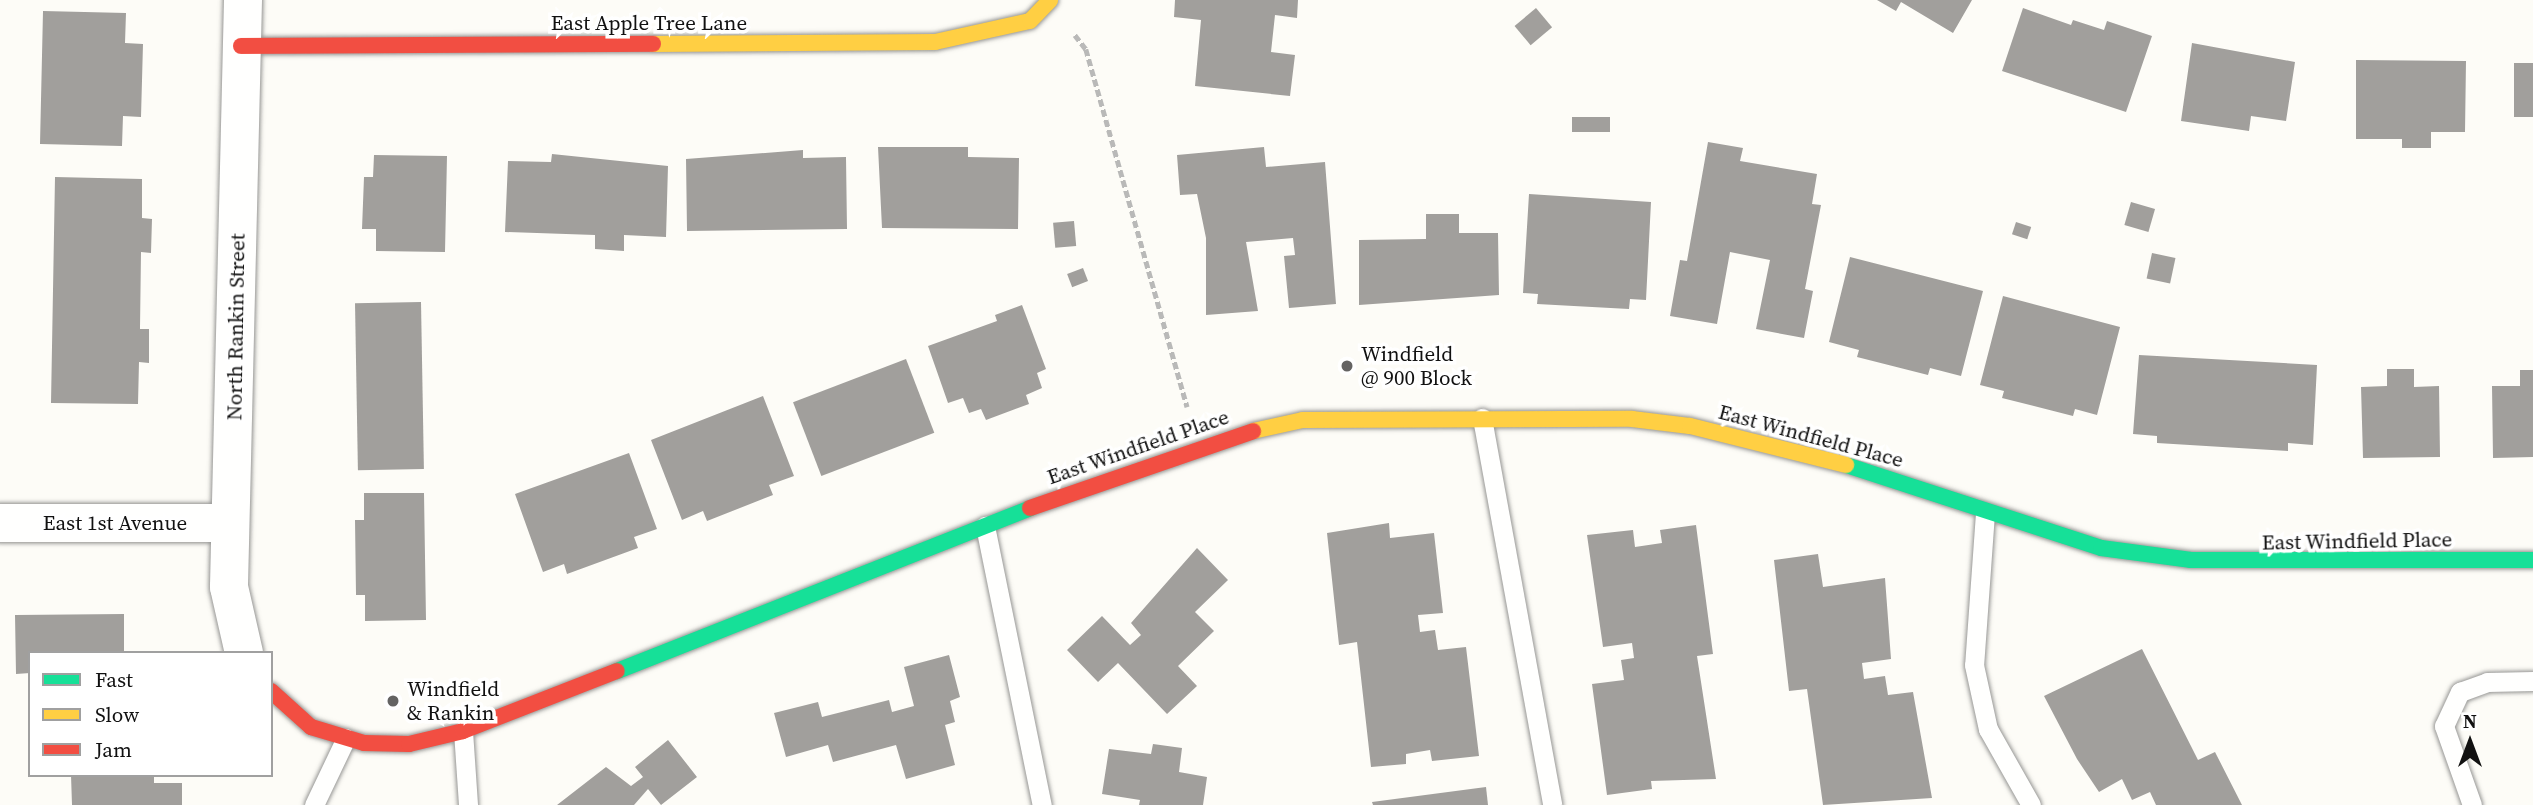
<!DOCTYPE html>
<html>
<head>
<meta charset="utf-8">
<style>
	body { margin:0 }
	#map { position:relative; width:2533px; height:805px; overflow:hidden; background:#fdfcf7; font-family:"Source Serif 4",serif }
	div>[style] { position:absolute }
	.building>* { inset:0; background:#a19f9c; transform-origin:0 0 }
	.path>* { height:4.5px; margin-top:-2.25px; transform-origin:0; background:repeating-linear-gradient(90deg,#b9b9b8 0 7px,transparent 0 10.5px) }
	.roads { filter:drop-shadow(0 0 2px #979795) drop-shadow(0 0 2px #979795) }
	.lane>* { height:19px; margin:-9.5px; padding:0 9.5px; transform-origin:9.5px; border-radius:9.5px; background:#fffffe }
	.street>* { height:38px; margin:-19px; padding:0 19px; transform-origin:19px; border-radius:19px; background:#fffffe }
	.fast>* { height:16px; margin:-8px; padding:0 8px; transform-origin:8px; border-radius:8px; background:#16e098 }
	.slow>* { height:16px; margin:-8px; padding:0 8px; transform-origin:8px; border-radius:8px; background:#ffcf43 }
	.jam>* { height:16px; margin:-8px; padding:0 8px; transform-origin:8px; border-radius:8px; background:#f24e42 }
	.dots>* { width:19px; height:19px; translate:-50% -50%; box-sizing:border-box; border:4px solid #fff; border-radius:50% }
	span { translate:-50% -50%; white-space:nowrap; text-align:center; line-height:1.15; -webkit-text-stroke:7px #fff; paint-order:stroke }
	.street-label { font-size:21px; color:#111 }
	.poi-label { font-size:21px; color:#111 }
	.left { translate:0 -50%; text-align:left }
	.legend { position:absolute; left:28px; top:651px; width:245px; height:126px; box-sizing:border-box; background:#fff; border:2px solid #a0a0a0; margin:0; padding:9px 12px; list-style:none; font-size:21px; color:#111 }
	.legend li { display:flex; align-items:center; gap:14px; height:35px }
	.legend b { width:35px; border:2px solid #a0a0a0 }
	.north { position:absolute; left:2435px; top:707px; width:70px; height:70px; -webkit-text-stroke:5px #fff; paint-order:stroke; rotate:0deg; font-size:19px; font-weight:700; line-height:28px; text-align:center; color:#111 }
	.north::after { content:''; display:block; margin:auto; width:24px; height:32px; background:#111; clip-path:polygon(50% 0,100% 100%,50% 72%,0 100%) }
</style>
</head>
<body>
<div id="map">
	<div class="building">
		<i style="clip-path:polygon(1175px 0,1298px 0,1297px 18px,1275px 15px,1271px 52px,1295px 55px,1290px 96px,1195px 86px,1201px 20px,1174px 17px)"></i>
		<i style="clip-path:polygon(1877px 0,1972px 0,1953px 33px,1901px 2px,1896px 11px)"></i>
		<i style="left:1536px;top:8px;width:25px;height:28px;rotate:50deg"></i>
		<i style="clip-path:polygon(2023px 8px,2071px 25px,2073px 20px,2104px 30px,2107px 21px,2152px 36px,2126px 112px,2002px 71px)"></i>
		<i style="clip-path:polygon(43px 11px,126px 13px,125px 43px,143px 44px,141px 117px,123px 116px,122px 146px,40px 144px)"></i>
		<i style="clip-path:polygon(2192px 43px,2295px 62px,2286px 121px,2251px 116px,2249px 131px,2181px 121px)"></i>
		<i style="clip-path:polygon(2356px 60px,2466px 61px,2465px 132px,2431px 132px,2431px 148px,2402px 148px,2402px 139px,2356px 139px)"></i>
		<i style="left:2514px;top:63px;width:19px;height:54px"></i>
		<i style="left:1572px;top:117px;width:38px;height:15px"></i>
		<i style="clip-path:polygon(1708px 142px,1743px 148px,1740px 161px,1817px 174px,1812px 204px,1821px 205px,1805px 289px,1813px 291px,1804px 338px,1756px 329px,1770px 260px,1730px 252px,1717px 324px,1670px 316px,1680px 260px,1687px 261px)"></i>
		<i style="clip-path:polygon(878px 147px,968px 147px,968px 157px,1019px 158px,1018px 229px,882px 228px)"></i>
		<i style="clip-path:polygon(1264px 147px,1266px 167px,1325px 162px,1336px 304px,1289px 308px,1284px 256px,1295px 255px,1293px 238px,1246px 242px,1258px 311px,1206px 315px,1206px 238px,1197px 194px,1180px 195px,1177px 155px)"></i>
		<i style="clip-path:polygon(803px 150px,803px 158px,846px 157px,847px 229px,687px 231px,686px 159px)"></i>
		<i style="clip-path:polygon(552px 154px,668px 166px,666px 237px,624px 235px,624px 251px,595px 249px,595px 235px,505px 232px,508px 161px,551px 162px)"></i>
		<i style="clip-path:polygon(374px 155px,447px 156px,445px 252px,376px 251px,376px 229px,362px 229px,364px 177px,373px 177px)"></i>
		<i style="clip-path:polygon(55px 177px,142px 179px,142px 218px,152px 219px,151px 253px,141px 252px,140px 329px,149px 329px,149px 363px,139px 362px,138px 404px,51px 403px)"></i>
		<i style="clip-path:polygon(1529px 194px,1651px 202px,1646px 300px,1630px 299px,1629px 309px,1537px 304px,1538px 294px,1523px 293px)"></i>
		<i style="left:2131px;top:202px;width:25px;height:24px;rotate:16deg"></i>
		<i style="clip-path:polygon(1426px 214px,1459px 214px,1459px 233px,1498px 233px,1499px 295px,1359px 305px,1359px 240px,1426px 239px)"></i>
		<i style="left:1074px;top:221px;width:25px;height:21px;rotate:85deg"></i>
		<i style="left:2016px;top:222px;width:16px;height:13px;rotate:18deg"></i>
		<i style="left:2152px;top:253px;width:24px;height:26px;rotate:12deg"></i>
		<i style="clip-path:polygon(1850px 257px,1983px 291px,1961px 376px,1930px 368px,1928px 375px,1857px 357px,1859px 350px,1829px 342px)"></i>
		<i style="left:1083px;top:268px;width:14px;height:17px;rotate:69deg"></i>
		<i style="clip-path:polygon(2003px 296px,2120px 327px,2097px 415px,2075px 409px,2073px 416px,2002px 398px,2004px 391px,1980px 385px)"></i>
		<i style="left:421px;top:302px;width:167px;height:66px;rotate:89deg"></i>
		<i style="clip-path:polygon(1022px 305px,1046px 369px,1037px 373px,1042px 388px,1026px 395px,1029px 404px,986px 420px,981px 409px,969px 413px,963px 398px,948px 403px,928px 346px,997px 321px,995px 315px)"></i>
		<i style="clip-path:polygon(2139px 355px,2317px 365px,2313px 445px,2288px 443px,2288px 451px,2157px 443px,2157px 436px,2133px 434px)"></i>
		<i style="left:906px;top:359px;width:79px;height:121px;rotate:69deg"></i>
		<i style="clip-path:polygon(2387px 369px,2414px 369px,2414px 387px,2439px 386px,2440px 457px,2363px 458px,2361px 387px,2387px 386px)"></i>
		<i style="clip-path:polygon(2520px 370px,2533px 370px,2533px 457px,2493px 458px,2492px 386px,2520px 386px)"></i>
		<i style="clip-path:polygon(763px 396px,794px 476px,769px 485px,773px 495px,707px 521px,703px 511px,682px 520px,651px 440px)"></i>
		<i style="clip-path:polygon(629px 453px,657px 529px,634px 537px,638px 548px,567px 574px,564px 564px,543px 572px,515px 494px)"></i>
		<i style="clip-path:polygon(364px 493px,424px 493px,426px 620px,365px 621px,365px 595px,356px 595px,355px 520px,364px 520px)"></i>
		<i style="clip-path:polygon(1389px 523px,1390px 538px,1434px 533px,1443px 613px,1418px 615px,1420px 632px,1435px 630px,1438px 650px,1466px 647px,1479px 756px,1432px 761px,1430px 750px,1406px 754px,1406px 764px,1371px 767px,1357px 642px,1339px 645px,1327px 533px)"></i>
		<i style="clip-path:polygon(1696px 525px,1713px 654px,1697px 656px,1716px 779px,1651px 781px,1652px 789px,1607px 795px,1592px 684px,1624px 680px,1621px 660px,1634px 658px,1632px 643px,1603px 647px,1587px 535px,1633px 530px,1635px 547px,1662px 543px,1660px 530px)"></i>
		<i style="clip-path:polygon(1197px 548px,1228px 580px,1195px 612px,1214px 631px,1178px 666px,1197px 686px,1167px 714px,1118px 663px,1098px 682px,1067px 650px,1102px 616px,1130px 645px,1141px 635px,1131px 623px)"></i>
		<i style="clip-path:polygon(1818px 554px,1823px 587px,1885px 578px,1891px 659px,1862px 663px,1864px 679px,1885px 676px,1888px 695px,1913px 692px,1932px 798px,1823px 805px,1807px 689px,1789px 691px,1774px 560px)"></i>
		<i style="clip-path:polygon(124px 614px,124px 653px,30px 653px,30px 673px,16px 674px,15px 615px)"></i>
		<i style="clip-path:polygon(2142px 649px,2198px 760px,2215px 752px,2242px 805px,2156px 805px,2150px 792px,2132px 800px,2122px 779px,2099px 792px,2077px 759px,2044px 696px)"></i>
		<i style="clip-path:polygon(949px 655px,960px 697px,950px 701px,955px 722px,945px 725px,955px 765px,906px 779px,896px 745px,833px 762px,828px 745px,786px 757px,774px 713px,818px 702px,822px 717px,889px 700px,892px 712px,914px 706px,904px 667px)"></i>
		<i style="clip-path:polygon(668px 740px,697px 777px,661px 805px,648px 789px,634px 805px,557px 805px,606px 767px,631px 786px,643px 777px,635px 767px)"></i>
		<i style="clip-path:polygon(1153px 744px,1182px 748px,1179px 772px,1207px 777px,1203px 805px,1139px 805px,1140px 800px,1102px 794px,1109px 749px,1151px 754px)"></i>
		<i style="clip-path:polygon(71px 775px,154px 775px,154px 783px,182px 783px,182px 805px,72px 805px)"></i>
		<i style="clip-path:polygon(1486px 787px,1488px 805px,1373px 805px,1372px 802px)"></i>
	</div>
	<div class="path">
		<i style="left:1075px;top:35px;width:18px;rotate:52deg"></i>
		<i style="left:1086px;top:49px;width:372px;rotate:74.2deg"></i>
	</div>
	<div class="roads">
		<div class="lane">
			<i style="left:1482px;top:418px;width:393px;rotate:79.7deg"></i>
			<i style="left:1985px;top:513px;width:152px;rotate:94.1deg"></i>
			<i style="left:1974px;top:665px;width:66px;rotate:77.7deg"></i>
			<i style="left:1988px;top:729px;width:87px;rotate:60.5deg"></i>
			<i style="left:985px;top:526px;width:285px;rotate:78.5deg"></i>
			<i style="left:463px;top:731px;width:74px;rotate:86.1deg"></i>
			<i style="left:314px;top:805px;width:74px;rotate:-64.5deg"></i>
			<i style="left:2472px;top:805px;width:84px;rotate:-109.5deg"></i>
			<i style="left:2444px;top:726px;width:38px;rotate:-65deg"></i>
			<i style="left:2460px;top:692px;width:29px;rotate:-20deg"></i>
			<i style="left:2487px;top:682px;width:46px;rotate:-1.2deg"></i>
		</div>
		<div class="street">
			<i style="left:243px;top:0;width:587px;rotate:91.37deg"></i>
			<i style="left:229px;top:587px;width:68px;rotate:77.2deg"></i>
			<i style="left:0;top:523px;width:230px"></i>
		</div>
		<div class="fast">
			<i style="left:1846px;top:465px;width:268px;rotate:18deg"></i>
			<i style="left:2101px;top:548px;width:91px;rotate:7.6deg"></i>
			<i style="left:2191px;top:560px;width:342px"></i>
			<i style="left:617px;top:671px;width:444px;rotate:-21.5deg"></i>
		</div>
		<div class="slow">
			<i style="left:653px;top:44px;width:282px;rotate:-0.4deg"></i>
			<i style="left:935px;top:42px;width:97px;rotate:-12.5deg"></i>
			<i style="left:1030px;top:21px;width:29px;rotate:-46deg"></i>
			<i style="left:1253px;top:431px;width:51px;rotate:-12.4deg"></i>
			<i style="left:1303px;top:420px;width:329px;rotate:-0.2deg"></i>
			<i style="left:1632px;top:419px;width:58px;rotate:6.9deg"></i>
			<i style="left:1690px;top:426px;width:161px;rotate:14deg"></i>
		</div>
		<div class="jam">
			<i style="left:241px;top:46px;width:412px;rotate:-0.3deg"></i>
			<i style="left:1030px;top:508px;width:236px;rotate:-19deg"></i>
			<i style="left:271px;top:691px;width:54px;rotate:42deg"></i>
			<i style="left:311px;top:727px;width:55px;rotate:16.8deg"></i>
			<i style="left:364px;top:743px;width:45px;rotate:1.3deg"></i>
			<i style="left:409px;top:744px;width:56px;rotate:-13.5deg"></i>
			<i style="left:463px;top:731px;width:165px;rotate:-21.3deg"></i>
		</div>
	</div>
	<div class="dots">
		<i style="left:1347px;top:366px;background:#646362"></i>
		<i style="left:393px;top:701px;background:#646362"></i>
	</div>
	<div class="street-label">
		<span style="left:649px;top:23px">East Apple Tree Lane</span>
		<span style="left:236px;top:327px;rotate:-89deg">North Rankin Street</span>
		<span style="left:1811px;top:436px;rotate:15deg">East Windfield Place</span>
		<span style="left:1138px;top:447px;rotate:-19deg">East Windfield Place</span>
		<span style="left:115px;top:523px">East 1st Avenue</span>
		<span style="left:2357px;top:541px;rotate:-1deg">East Windfield Place</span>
	</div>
	<div class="poi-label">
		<span class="left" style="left:1361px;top:366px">Windfield<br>@ 900 Block</span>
		<span class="left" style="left:407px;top:701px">Windfield<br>&amp; Rankin</span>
	</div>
	<ul class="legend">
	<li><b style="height:9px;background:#16e098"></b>Fast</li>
	<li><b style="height:9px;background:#ffcf43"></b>Slow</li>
	<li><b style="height:9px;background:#f24e42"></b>Jam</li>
	</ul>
	<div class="north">N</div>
</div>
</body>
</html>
